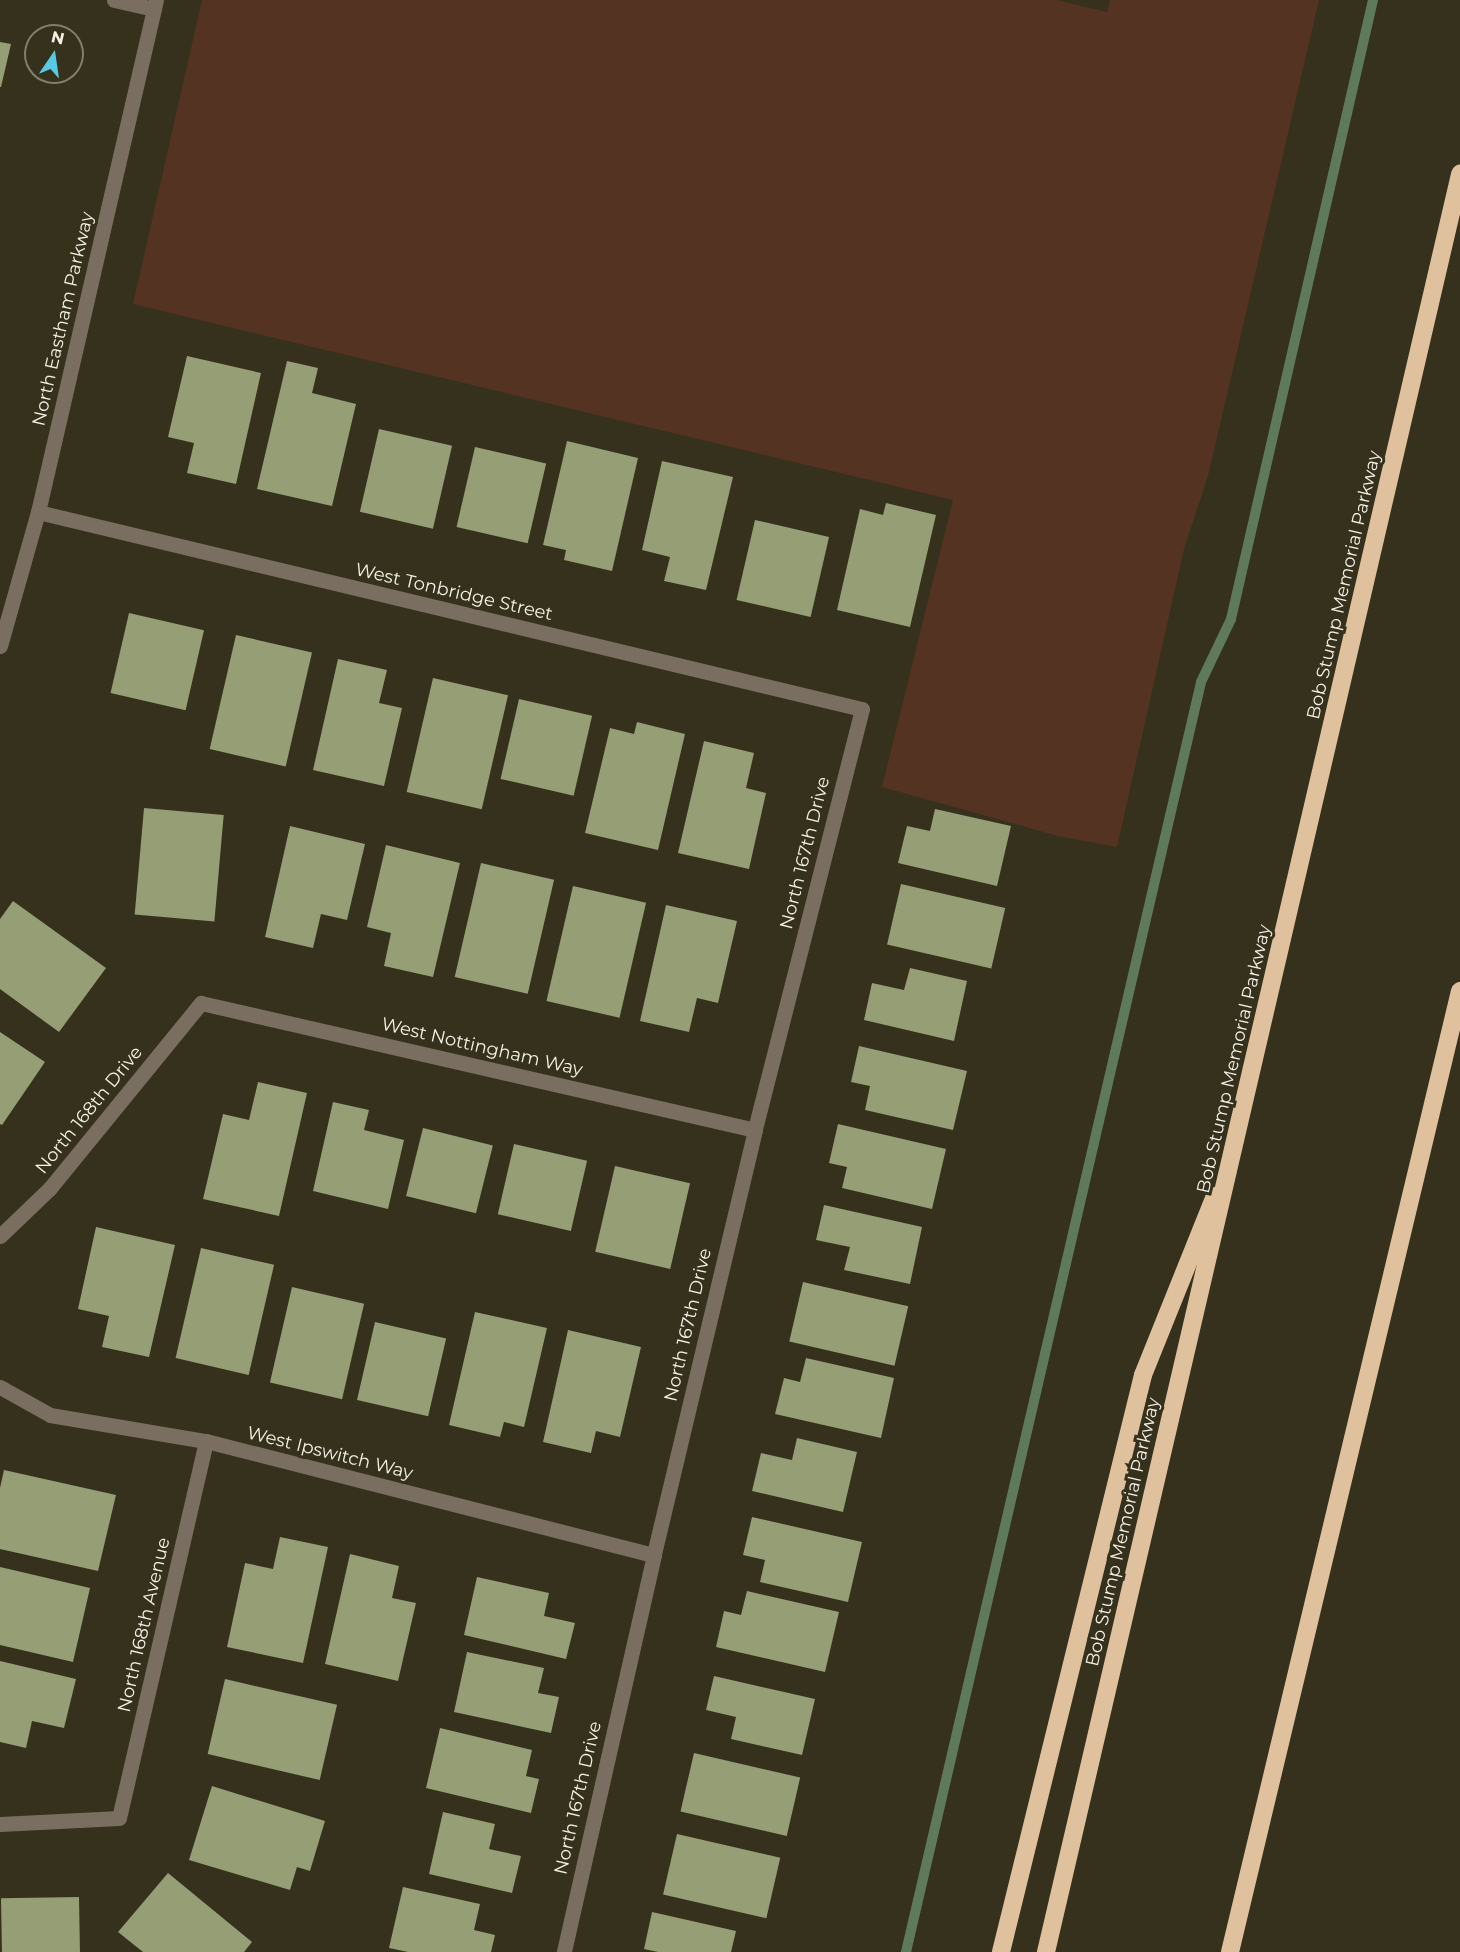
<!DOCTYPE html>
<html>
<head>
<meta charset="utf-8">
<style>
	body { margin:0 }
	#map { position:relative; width:1460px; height:1952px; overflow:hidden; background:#36311d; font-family:Montserrat,sans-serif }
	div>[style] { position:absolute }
	.green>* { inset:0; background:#532 }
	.stream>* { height:10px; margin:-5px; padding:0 5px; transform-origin:5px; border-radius:5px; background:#5e7a5b }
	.building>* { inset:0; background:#959e75; transform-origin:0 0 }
	.minor>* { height:15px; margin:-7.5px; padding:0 7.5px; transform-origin:7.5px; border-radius:7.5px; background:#7a6e60 }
	.highway>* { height:18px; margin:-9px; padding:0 9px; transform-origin:9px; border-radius:9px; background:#e0c19e }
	span { translate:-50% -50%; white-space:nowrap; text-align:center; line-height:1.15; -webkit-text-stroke:6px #36311d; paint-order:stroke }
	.street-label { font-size:18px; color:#f4f0e4 }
	.north { position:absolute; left:24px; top:24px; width:60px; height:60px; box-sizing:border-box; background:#36311d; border:2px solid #827d6d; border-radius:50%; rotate:13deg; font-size:16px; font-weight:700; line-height:24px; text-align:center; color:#f4f0e4 }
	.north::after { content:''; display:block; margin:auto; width:21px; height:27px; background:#57c9e3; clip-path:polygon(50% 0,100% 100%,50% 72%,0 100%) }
</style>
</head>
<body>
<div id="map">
	<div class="green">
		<i style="clip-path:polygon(202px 0,1057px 0,1107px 12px,1110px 0,1319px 0,1208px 476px,1184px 549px,1117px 847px,1058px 836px,882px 787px,953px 500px,133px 304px)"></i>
	</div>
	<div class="stream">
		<i style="left:906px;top:1952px;width:1304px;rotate:-76.92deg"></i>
		<i style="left:1201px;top:682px;width:70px;rotate:-64.5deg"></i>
		<i style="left:1231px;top:619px;width:635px;rotate:-77.08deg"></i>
	</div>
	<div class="building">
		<i style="clip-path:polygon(0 42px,11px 44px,1px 87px,0 87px)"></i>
		<i style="clip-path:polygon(187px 356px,261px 373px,236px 484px,187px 473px,194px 443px,168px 437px)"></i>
		<i style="clip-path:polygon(287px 361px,318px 368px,312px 393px,356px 404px,332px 506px,257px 489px)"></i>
		<i style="left:379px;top:429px;width:75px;height:85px;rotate:13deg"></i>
		<i style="clip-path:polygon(567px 441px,638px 458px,612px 571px,564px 560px,566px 550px,543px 545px)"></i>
		<i style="left:475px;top:447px;width:73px;height:82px;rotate:13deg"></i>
		<i style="clip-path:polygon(662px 461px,733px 477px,706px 590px,664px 581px,670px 557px,642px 550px)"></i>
		<i style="clip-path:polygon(886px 503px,936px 515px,910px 627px,837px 610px,860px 509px,883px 515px)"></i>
		<i style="left:755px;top:520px;width:76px;height:82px;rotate:13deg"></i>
		<i style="left:129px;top:613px;width:77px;height:82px;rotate:13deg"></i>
		<i style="left:236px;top:635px;width:78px;height:117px;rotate:13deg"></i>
		<i style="clip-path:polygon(338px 659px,387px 670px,379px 703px,402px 708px,384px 786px,313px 770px)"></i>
		<i style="left:433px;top:678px;width:77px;height:117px;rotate:13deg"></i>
		<i style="left:519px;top:699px;width:75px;height:82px;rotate:13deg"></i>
		<i style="clip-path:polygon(637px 722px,685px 734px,658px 850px,585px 833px,610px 728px,634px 734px)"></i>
		<i style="clip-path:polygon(704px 741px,754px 753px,746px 788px,766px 793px,749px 869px,678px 853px)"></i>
		<i style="left:144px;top:808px;width:80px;height:107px;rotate:5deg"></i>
		<i style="clip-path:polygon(935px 809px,1011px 826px,997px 886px,898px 863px,907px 826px,930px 831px)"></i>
		<i style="clip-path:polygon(290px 826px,365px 844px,347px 920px,321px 914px,313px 948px,265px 937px)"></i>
		<i style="clip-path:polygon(386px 845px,460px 863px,433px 977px,384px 966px,391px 933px,367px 927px)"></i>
		<i style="left:481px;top:863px;width:75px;height:117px;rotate:13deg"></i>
		<i style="left:901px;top:884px;width:107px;height:62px;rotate:13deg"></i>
		<i style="left:573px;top:886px;width:75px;height:118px;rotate:13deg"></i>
		<i style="clip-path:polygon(13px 901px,106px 968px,59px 1032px,0 989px,0 919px)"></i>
		<i style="clip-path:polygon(666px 905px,737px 921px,718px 1003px,697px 998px,689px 1032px,640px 1021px)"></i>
		<i style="clip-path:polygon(910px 968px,967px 981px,954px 1041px,864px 1020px,872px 983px,904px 990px)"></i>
		<i style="clip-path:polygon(0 1032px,45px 1062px,2px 1125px,0 1124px)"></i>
		<i style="clip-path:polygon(859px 1046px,967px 1071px,953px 1130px,865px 1110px,870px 1086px,851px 1082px)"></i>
		<i style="clip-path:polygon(258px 1082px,307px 1093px,279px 1216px,203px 1199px,223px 1114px,249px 1120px)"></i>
		<i style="clip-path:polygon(333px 1102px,369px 1110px,364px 1130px,404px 1140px,388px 1209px,313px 1191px)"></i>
		<i style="clip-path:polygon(838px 1124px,946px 1149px,932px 1209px,842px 1188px,847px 1167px,829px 1163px)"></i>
		<i style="left:423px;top:1128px;width:72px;height:70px;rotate:14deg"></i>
		<i style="left:514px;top:1144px;width:75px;height:72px;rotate:13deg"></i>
		<i style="left:615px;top:1166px;width:77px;height:88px;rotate:13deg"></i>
		<i style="clip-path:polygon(824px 1205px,922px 1227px,910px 1284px,844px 1270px,850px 1247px,816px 1240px)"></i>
		<i style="clip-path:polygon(96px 1227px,175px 1245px,149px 1357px,102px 1347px,109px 1316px,78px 1309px)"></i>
		<i style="left:201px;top:1248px;width:75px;height:113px;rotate:13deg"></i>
		<i style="left:803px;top:1282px;width:108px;height:61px;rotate:13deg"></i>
		<i style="left:292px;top:1287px;width:74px;height:98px;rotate:13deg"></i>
		<i style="clip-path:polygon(475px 1312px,547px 1328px,524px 1427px,504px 1422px,500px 1437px,449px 1425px)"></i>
		<i style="left:375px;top:1322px;width:73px;height:80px;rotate:13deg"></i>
		<i style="clip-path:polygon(568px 1330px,641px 1347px,620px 1437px,596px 1431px,591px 1453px,543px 1442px)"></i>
		<i style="clip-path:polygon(806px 1358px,894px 1378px,881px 1438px,775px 1414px,784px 1378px,800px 1382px)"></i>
		<i style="clip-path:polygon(797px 1438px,857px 1452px,843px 1512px,752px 1491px,761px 1453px,792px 1460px)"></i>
		<i style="clip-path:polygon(4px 1470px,116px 1495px,98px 1571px,0 1549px,0 1488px)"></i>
		<i style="clip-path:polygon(752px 1517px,862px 1542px,848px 1602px,760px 1582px,765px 1560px,743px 1555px)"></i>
		<i style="clip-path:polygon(280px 1537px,328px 1547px,303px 1663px,227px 1647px,245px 1563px,273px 1569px)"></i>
		<i style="clip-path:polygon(350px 1554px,399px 1566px,392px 1598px,416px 1603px,398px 1681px,325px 1664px)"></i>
		<i style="clip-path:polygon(0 1567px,90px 1588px,73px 1662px,0 1645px)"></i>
		<i style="clip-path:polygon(477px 1577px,549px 1593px,544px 1616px,575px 1623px,566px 1659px,464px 1635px)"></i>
		<i style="clip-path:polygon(747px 1591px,839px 1612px,825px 1672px,716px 1647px,724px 1611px,741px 1615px)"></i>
		<i style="clip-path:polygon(467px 1652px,544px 1668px,538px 1693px,559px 1697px,551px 1733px,454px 1712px)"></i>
		<i style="clip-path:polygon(0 1661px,76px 1679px,64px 1728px,32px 1721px,26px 1748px,0 1742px)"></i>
		<i style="clip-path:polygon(714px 1676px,815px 1699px,802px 1755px,731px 1739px,736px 1717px,706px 1710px)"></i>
		<i style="left:225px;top:1679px;width:115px;height:77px;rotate:13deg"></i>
		<i style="clip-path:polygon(440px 1728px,532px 1750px,526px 1776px,539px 1779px,531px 1813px,426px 1788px)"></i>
		<i style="left:694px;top:1753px;width:109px;height:60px;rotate:13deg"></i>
		<i style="clip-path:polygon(212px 1786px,325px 1821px,310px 1871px,297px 1867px,290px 1890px,189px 1860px)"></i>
		<i style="clip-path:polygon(443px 1812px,495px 1824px,489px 1849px,521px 1856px,512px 1893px,429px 1874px)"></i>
		<i style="left:677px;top:1834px;width:106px;height:62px;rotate:13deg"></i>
		<i style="clip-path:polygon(168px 1873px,252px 1942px,244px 1952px,143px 1952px,118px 1932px)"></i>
		<i style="clip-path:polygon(403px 1887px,480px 1904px,474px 1930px,495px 1935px,491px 1952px,408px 1952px,389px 1948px)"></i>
		<i style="left:79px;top:1897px;width:55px;height:78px;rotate:89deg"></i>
		<i style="clip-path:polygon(652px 1912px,736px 1931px,731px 1952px,658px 1952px,644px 1949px)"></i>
	</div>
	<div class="minor">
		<i style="left:114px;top:0;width:41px;rotate:12.7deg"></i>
		<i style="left:38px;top:512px;width:847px;rotate:13.45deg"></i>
		<i style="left:862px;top:709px;width:434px;rotate:104.3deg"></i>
		<i style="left:755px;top:1130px;width:437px;rotate:103.4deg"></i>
		<i style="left:654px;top:1555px;width:407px;rotate:102.8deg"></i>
		<i style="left:0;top:646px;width:139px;rotate:-74.2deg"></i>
		<i style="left:38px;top:512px;width:525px;rotate:-77.02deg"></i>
		<i style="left:0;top:1236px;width:69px;rotate:-43.8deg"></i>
		<i style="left:50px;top:1188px;width:239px;rotate:-50.8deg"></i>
		<i style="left:201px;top:1003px;width:568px;rotate:12.91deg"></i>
		<i style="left:0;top:1387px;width:57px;rotate:29.2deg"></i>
		<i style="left:50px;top:1415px;width:158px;rotate:9.5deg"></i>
		<i style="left:206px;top:1441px;width:462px;rotate:14.3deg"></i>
		<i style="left:0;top:1824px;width:119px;rotate:-2.9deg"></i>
		<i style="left:119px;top:1818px;width:387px;rotate:-77deg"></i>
	</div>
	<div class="highway">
		<i style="left:1001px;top:1952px;width:594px;rotate:-76.17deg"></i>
		<i style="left:1143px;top:1375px;width:193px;rotate:-68.1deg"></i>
		<i style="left:1046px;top:1952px;width:1826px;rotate:-76.89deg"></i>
		<i style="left:1230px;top:1952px;width:988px;rotate:-76.54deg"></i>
	</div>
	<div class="street-label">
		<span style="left:63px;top:319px;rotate:-77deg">North Eastham Parkway</span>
		<span style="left:1344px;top:585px;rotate:-77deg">Bob Stump Memorial Parkway</span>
		<span style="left:454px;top:592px;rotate:13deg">West Tonbridge Street</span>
		<span style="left:805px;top:853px;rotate:-76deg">North 167th Drive</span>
		<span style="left:482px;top:1047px;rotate:13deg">West Nottingham Way</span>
		<span style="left:1234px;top:1059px;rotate:-77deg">Bob Stump Memorial Parkway</span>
		<span style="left:89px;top:1110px;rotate:-51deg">North 168th Drive</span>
		<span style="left:688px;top:1325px;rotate:-77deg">North 167th Drive</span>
		<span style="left:330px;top:1453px;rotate:14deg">West Ipswitch Way</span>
		<span style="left:1123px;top:1532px;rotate:-77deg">Bob Stump Memorial Parkway</span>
		<span style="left:144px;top:1625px;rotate:-77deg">North 168th Avenue</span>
		<span style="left:578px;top:1798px;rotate:-77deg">North 167th Drive</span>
	</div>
	<div class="north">N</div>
</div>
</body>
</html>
